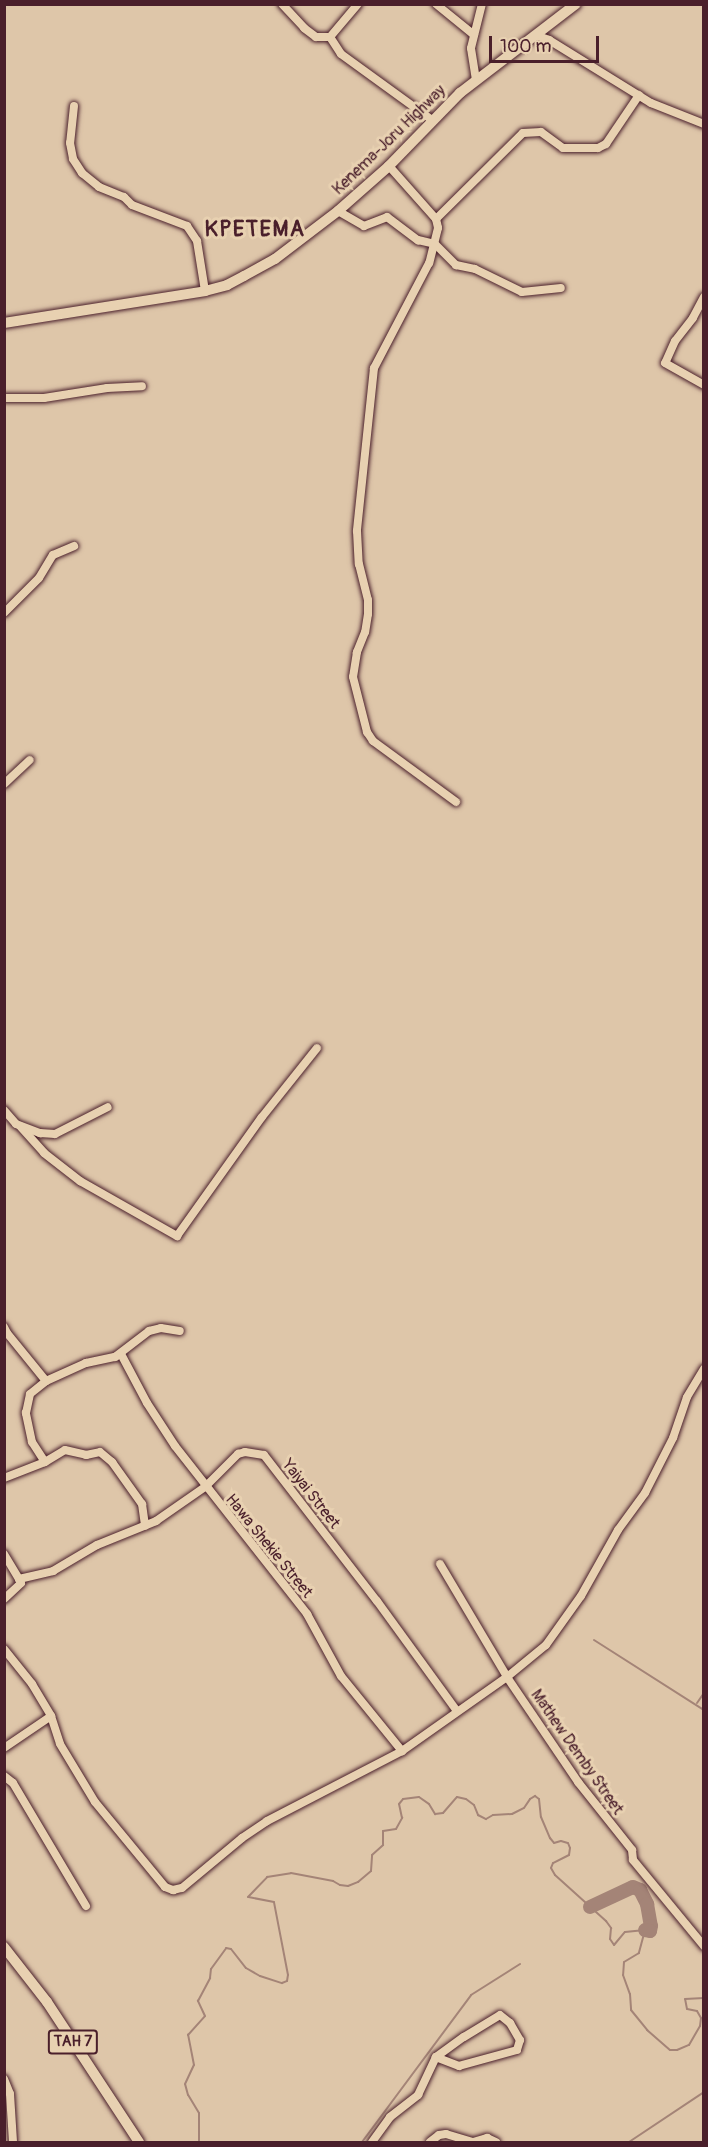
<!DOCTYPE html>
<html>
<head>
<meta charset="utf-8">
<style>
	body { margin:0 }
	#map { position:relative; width:708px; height:2147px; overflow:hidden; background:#dec6a9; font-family:Pangolin,sans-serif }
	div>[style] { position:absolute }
	.stream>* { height:2px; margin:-1px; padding:0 1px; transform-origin:1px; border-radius:1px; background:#a48477 }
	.river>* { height:14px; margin:-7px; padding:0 7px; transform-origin:7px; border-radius:7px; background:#a48477 }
	.roads { filter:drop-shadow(0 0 2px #4a1f2b) drop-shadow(0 0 2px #4a1f2b) }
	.minor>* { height:8px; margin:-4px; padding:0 4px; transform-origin:4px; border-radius:4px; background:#e8d1b1 }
	.highway>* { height:10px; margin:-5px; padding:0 5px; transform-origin:5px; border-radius:5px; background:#e8d1b1 }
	span { translate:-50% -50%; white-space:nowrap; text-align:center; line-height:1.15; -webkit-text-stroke:6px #e8d1b1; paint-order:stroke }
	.shield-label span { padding:2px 4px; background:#e8d1b1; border:2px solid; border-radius:4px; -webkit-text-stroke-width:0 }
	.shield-label { font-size:15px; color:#4a1f2b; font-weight:700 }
	.street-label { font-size:16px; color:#4a1f2b }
	.district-label { font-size:22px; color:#4a1f2b; font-weight:700; letter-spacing:1.5px }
	.frame { position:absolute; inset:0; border:6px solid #4a1f2b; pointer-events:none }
	.scale { position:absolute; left:489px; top:36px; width:110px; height:27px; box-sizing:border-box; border:3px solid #4a1f2b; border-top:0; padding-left:8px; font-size:18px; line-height:21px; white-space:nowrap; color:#4a1f2b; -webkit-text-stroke:4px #e8d1b1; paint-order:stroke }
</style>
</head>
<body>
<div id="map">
	<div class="stream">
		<i style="left:594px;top:1640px;width:130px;rotate:32.5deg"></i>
		<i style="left:697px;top:1703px;width:12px;rotate:-55deg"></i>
		<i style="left:199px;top:2142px;width:29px;rotate:-90deg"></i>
		<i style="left:199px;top:2113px;width:21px;rotate:-121deg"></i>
		<i style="left:188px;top:2095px;width:11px;rotate:-105deg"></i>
		<i style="left:185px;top:2084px;width:21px;rotate:-65deg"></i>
		<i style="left:194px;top:2065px;width:31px;rotate:-101deg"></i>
		<i style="left:188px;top:2035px;width:25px;rotate:-48deg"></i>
		<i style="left:205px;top:2016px;width:17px;rotate:-115deg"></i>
		<i style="left:198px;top:2001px;width:26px;rotate:-62deg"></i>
		<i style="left:210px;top:1978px;width:9px;rotate:-84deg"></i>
		<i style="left:211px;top:1969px;width:26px;rotate:-54deg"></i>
		<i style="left:226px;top:1948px;width:5px;rotate:11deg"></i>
		<i style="left:231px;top:1949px;width:24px;rotate:52deg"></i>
		<i style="left:246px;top:1968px;width:16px;rotate:30deg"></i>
		<i style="left:260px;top:1976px;width:23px;rotate:18deg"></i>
		<i style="left:282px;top:1983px;width:5px;rotate:-22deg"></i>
		<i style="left:287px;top:1981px;width:6px;rotate:-81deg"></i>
		<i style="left:288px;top:1975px;width:74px;rotate:-100.9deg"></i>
		<i style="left:274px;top:1902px;width:26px;rotate:-169deg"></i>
		<i style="left:248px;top:1897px;width:28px;rotate:-46deg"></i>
		<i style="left:267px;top:1877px;width:24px;rotate:-9deg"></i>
		<i style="left:291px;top:1873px;width:43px;rotate:10.8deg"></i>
		<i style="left:333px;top:1881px;width:8px;rotate:30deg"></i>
		<i style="left:340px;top:1885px;width:8px;rotate:7deg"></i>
		<i style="left:348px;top:1886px;width:11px;rotate:-22deg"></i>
		<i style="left:358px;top:1882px;width:17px;rotate:-40deg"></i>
		<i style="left:371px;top:1871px;width:16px;rotate:-86deg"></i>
		<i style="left:372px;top:1855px;width:15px;rotate:-42deg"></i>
		<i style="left:383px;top:1845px;width:14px;rotate:-90deg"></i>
		<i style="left:383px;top:1831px;width:13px;rotate:-9deg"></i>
		<i style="left:396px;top:1829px;width:13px;rotate:-61deg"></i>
		<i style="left:402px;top:1818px;width:14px;rotate:-102deg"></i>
		<i style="left:399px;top:1804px;width:6px;rotate:-51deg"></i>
		<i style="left:403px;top:1799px;width:16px;rotate:-7deg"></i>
		<i style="left:419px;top:1797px;width:12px;rotate:35deg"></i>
		<i style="left:429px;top:1804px;width:12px;rotate:59deg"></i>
		<i style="left:435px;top:1814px;width:8px;rotate:-7deg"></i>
		<i style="left:443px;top:1813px;width:21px;rotate:-49deg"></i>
		<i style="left:457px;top:1797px;width:9px;rotate:13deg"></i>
		<i style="left:466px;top:1799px;width:10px;rotate:37deg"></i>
		<i style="left:474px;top:1805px;width:11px;rotate:68deg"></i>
		<i style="left:478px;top:1815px;width:9px;rotate:27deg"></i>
		<i style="left:486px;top:1819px;width:8px;rotate:-30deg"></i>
		<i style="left:493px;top:1815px;width:19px;rotate:-3deg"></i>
		<i style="left:512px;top:1814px;width:13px;rotate:-27deg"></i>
		<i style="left:524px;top:1808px;width:11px;rotate:-56deg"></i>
		<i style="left:530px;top:1799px;width:6px;rotate:-31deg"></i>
		<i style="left:535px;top:1796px;width:5px;rotate:37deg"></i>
		<i style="left:539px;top:1799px;width:18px;rotate:84deg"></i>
		<i style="left:541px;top:1817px;width:23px;rotate:67deg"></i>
		<i style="left:550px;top:1838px;width:6px;rotate:51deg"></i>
		<i style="left:554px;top:1843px;width:7px;rotate:-16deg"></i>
		<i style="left:561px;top:1841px;width:7px;rotate:16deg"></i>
		<i style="left:568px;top:1843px;width:5px;rotate:68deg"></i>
		<i style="left:570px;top:1848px;width:7px;rotate:98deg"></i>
		<i style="left:569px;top:1855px;width:18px;rotate:153deg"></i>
		<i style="left:553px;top:1863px;width:5px;rotate:112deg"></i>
		<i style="left:551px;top:1868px;width:8px;rotate:60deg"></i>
		<i style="left:555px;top:1875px;width:69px;rotate:42deg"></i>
		<i style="left:606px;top:1921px;width:9px;rotate:54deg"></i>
		<i style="left:611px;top:1928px;width:11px;rotate:95deg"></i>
		<i style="left:610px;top:1939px;width:7px;rotate:56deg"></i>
		<i style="left:614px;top:1945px;width:17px;rotate:-50deg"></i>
		<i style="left:625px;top:1932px;width:20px;rotate:-6deg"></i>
		<i style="left:645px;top:1930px;width:24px;rotate:105deg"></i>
		<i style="left:639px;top:1953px;width:17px;rotate:149deg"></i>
		<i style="left:624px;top:1962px;width:13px;rotate:94deg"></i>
		<i style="left:623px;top:1975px;width:20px;rotate:70deg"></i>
		<i style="left:630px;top:1994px;width:16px;rotate:86deg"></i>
		<i style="left:631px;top:2010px;width:26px;rotate:51deg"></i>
		<i style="left:647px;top:2030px;width:30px;rotate:41deg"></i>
		<i style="left:670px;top:2050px;width:7px"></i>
		<i style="left:677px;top:2050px;width:13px;rotate:-23deg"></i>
		<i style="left:689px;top:2045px;width:22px;rotate:-60deg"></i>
		<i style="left:700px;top:2026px;width:8px;rotate:-83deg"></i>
		<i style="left:701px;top:2018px;width:8px;rotate:-120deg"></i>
		<i style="left:697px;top:2011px;width:10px;rotate:-169deg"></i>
		<i style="left:687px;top:2009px;width:10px;rotate:-101deg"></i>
		<i style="left:685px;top:1999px;width:19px;rotate:-3deg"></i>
		<i style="left:362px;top:2142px;width:183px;rotate:-53.4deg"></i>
		<i style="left:471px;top:1995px;width:58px;rotate:-32.3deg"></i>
		<i style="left:629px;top:2142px;width:90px;rotate:-33.7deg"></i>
	</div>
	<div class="river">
		<i style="left:590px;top:1907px;width:47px;rotate:-24.9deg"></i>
		<i style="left:633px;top:1887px;width:8px;rotate:23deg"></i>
		<i style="left:640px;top:1890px;width:16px;rotate:63deg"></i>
		<i style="left:647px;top:1904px;width:22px;rotate:80deg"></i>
		<i style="left:651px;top:1926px;width:5px;rotate:101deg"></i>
		<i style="left:650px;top:1931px;width:5px;rotate:-169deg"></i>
	</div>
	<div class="roads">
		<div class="minor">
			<i style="left:282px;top:4px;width:33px;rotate:47deg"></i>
			<i style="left:304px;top:28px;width:15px;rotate:37deg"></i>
			<i style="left:316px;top:37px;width:14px"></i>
			<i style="left:330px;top:37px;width:20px;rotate:57deg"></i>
			<i style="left:341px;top:54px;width:112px;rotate:36deg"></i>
			<i style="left:436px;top:4px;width:49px;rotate:39.2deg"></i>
			<i style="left:538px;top:36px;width:12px;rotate:20deg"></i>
			<i style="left:549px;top:40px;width:120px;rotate:31.7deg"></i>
			<i style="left:651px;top:103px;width:57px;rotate:21.6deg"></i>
			<i style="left:330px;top:37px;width:43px;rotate:-49.7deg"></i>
			<i style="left:476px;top:80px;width:32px;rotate:-99deg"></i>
			<i style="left:471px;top:48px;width:45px;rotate:-76deg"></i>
			<i style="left:74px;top:106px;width:37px;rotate:96deg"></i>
			<i style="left:70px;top:143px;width:16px;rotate:79deg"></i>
			<i style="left:73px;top:159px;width:17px;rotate:57deg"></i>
			<i style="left:82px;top:173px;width:22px;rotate:39deg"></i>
			<i style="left:99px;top:187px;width:27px;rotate:22deg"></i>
			<i style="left:124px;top:197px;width:11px;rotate:45deg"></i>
			<i style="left:132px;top:205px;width:59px;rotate:20.9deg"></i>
			<i style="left:187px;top:226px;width:18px;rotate:56deg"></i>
			<i style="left:197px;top:241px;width:51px;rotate:80.9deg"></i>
			<i style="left:389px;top:166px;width:71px;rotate:48.4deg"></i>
			<i style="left:436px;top:219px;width:9px;rotate:77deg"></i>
			<i style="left:438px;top:228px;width:36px;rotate:104deg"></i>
			<i style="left:429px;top:263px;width:119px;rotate:117.6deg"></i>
			<i style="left:374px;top:368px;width:164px;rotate:96deg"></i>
			<i style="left:357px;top:531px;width:33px;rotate:87deg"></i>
			<i style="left:359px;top:564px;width:37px;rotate:76deg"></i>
			<i style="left:368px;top:600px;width:14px;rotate:90deg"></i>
			<i style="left:368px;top:614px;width:18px;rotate:99deg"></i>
			<i style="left:365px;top:632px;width:22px;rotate:112deg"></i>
			<i style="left:357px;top:652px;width:25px;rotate:99deg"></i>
			<i style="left:353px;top:677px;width:57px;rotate:75.7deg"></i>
			<i style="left:367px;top:732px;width:11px;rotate:56deg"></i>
			<i style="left:373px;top:741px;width:103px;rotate:36.3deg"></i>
			<i style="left:338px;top:211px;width:30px;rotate:30deg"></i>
			<i style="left:364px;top:226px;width:25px;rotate:-21deg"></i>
			<i style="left:387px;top:217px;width:39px;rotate:37deg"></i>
			<i style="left:418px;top:240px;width:17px;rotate:13deg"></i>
			<i style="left:435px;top:244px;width:30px;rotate:45deg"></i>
			<i style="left:456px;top:265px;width:19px;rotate:12deg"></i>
			<i style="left:475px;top:269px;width:52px;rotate:26.1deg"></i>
			<i style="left:522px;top:292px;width:39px;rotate:-6deg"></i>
			<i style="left:436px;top:219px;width:122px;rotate:-44.7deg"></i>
			<i style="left:523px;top:133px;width:18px;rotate:-3deg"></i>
			<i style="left:541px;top:132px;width:27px;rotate:36deg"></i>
			<i style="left:563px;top:148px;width:35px"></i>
			<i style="left:598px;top:148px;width:9px;rotate:-27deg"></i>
			<i style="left:606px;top:144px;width:59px;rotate:-56deg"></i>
			<i style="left:704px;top:297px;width:24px;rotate:118deg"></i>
			<i style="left:693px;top:318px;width:29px;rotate:128deg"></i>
			<i style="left:675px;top:341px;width:24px;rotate:114deg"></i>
			<i style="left:665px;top:363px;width:45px;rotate:29.4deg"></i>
			<i style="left:4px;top:398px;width:40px"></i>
			<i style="left:44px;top:398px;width:64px;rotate:-9deg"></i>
			<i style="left:107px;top:388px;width:35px;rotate:-3deg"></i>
			<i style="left:4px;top:613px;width:49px;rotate:-45deg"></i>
			<i style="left:39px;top:578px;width:27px;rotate:-59deg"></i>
			<i style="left:53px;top:555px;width:23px;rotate:-23deg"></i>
			<i style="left:4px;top:784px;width:35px;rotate:-43deg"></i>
			<i style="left:4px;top:1110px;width:18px;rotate:49deg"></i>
			<i style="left:16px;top:1124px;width:26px;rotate:21deg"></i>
			<i style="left:40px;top:1133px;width:15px;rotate:4deg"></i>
			<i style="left:55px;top:1134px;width:59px;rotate:-27deg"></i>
			<i style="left:20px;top:1126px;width:36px;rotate:48deg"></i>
			<i style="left:44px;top:1153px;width:46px;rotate:37.9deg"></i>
			<i style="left:80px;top:1181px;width:112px;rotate:29.6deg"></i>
			<i style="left:177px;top:1236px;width:146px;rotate:-54.5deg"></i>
			<i style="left:262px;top:1117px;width:88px;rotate:-51.4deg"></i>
			<i style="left:4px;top:1327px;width:7px;rotate:63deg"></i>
			<i style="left:7px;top:1333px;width:62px;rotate:50.9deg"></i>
			<i style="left:46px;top:1381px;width:44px;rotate:-24.2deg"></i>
			<i style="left:86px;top:1363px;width:30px;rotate:-12deg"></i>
			<i style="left:115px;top:1357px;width:43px;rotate:-37.4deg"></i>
			<i style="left:149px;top:1331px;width:12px;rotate:-14deg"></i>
			<i style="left:161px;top:1328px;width:19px;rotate:9deg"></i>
			<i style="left:121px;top:1354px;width:55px;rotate:62deg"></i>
			<i style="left:147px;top:1403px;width:51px;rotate:56.9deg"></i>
			<i style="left:175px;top:1446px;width:214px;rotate:51.8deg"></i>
			<i style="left:307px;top:1614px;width:71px;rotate:61.3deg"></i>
			<i style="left:341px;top:1676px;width:97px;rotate:50.9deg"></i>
			<i style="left:45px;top:1462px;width:24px;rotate:-123deg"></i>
			<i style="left:32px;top:1442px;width:30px;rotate:-102deg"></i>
			<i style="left:26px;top:1413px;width:19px;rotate:-78deg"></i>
			<i style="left:30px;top:1394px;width:21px;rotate:-39deg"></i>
			<i style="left:4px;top:1478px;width:44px;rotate:-21.3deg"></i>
			<i style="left:45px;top:1462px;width:23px;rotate:-31deg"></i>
			<i style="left:65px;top:1450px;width:22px;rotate:13deg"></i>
			<i style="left:86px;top:1455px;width:14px;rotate:-12deg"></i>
			<i style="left:100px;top:1452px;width:16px;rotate:40deg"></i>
			<i style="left:112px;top:1462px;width:52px;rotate:54.5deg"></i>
			<i style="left:142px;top:1504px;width:22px;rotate:82deg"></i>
			<i style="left:4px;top:1554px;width:29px;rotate:59deg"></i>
			<i style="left:440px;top:1564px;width:131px;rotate:59.3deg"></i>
			<i style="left:507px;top:1677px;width:127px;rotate:55.9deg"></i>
			<i style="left:578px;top:1782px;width:87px;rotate:51.5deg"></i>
			<i style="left:632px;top:1850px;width:10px;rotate:84deg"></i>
			<i style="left:633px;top:1860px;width:112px;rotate:50.5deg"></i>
			<i style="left:4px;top:1599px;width:23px;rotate:-43deg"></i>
			<i style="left:21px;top:1583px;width:4px;rotate:-117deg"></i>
			<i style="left:19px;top:1579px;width:35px;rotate:-13deg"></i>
			<i style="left:53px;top:1571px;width:51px;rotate:-30.6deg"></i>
			<i style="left:97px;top:1545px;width:64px;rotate:-22.1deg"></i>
			<i style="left:156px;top:1521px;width:60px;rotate:-34.8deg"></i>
			<i style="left:205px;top:1487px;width:47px;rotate:-45deg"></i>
			<i style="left:238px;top:1454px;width:7px;rotate:-16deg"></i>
			<i style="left:245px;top:1452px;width:19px;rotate:9deg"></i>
			<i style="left:264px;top:1455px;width:185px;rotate:52.3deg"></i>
			<i style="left:377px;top:1601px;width:136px;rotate:54deg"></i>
			<i style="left:4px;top:1649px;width:45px;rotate:51.3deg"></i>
			<i style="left:32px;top:1684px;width:37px;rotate:59deg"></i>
			<i style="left:51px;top:1716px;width:29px;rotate:72deg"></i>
			<i style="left:60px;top:1744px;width:68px;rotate:58.9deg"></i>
			<i style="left:95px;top:1802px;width:110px;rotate:50.5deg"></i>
			<i style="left:165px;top:1887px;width:9px;rotate:21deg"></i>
			<i style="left:173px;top:1890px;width:9px;rotate:-13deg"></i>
			<i style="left:182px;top:1888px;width:78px;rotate:-39.8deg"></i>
			<i style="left:242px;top:1838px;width:30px;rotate:-34deg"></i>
			<i style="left:267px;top:1821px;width:152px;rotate:-27.4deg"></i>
			<i style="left:402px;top:1751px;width:128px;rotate:-35.2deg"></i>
			<i style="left:507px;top:1677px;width:50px;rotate:-39.4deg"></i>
			<i style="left:546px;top:1645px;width:60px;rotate:-54.5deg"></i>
			<i style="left:581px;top:1596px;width:76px;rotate:-60.7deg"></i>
			<i style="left:618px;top:1530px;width:46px;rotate:-53.9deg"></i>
			<i style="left:645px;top:1493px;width:62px;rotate:-63deg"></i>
			<i style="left:673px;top:1438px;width:43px;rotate:-71.1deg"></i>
			<i style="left:687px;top:1397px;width:33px;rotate:-59deg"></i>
			<i style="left:4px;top:1748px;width:57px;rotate:-34.2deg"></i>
			<i style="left:4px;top:1776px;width:11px;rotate:38deg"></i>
			<i style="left:13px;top:1783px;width:143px;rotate:59.3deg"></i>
			<i style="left:4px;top:2079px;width:16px;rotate:68deg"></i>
			<i style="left:10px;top:2094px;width:48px;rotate:86.4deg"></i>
			<i style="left:372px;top:2142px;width:31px;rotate:-54deg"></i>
			<i style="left:390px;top:2117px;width:36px;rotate:-38deg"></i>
			<i style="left:418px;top:2095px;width:42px;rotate:-64.7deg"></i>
			<i style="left:436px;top:2057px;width:34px;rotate:-36deg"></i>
			<i style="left:464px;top:2037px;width:42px;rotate:-31.4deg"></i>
			<i style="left:500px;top:2015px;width:13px;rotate:39deg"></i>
			<i style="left:510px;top:2023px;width:20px;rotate:60deg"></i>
			<i style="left:520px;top:2040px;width:10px;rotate:107deg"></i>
			<i style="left:517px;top:2050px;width:60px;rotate:164.6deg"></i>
			<i style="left:459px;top:2066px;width:25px;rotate:-159deg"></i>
			<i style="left:430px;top:2142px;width:11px;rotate:-38deg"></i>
			<i style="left:439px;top:2135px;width:7px;rotate:-8deg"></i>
			<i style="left:446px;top:2134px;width:28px;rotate:17deg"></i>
			<i style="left:473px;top:2142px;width:15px;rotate:-16deg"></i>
			<i style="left:487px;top:2138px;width:10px;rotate:24deg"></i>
		</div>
		<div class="highway">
			<i style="left:4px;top:323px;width:204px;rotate:-9deg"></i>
			<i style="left:205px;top:291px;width:23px;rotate:-15deg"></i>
			<i style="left:227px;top:285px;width:19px;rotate:-28deg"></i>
			<i style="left:244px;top:276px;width:35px;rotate:-29deg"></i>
			<i style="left:275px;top:259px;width:79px;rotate:-37.3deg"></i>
			<i style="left:338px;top:211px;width:68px;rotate:-41.4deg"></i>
			<i style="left:389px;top:166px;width:102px;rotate:-45.8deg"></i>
			<i style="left:460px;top:93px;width:146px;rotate:-37.5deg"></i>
			<i style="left:4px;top:1947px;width:70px;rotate:52deg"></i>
			<i style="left:47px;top:2002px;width:168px;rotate:56.7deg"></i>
		</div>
	</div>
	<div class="shield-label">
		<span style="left:73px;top:2042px">TAH 7</span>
	</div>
	<div class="street-label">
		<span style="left:389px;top:140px;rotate:-44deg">Kenema-Joru Highway</span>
		<span style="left:311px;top:1494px;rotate:52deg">Yaiyai Street</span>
		<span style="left:269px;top:1546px;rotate:51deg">Hawa Shekie Street</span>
		<span style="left:577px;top:1752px;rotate:55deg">Mathew Demby Street</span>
	</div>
	<div class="district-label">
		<span style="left:255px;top:230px">KPETEMA</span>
	</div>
	<div class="frame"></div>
	<div class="scale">100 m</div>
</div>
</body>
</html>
